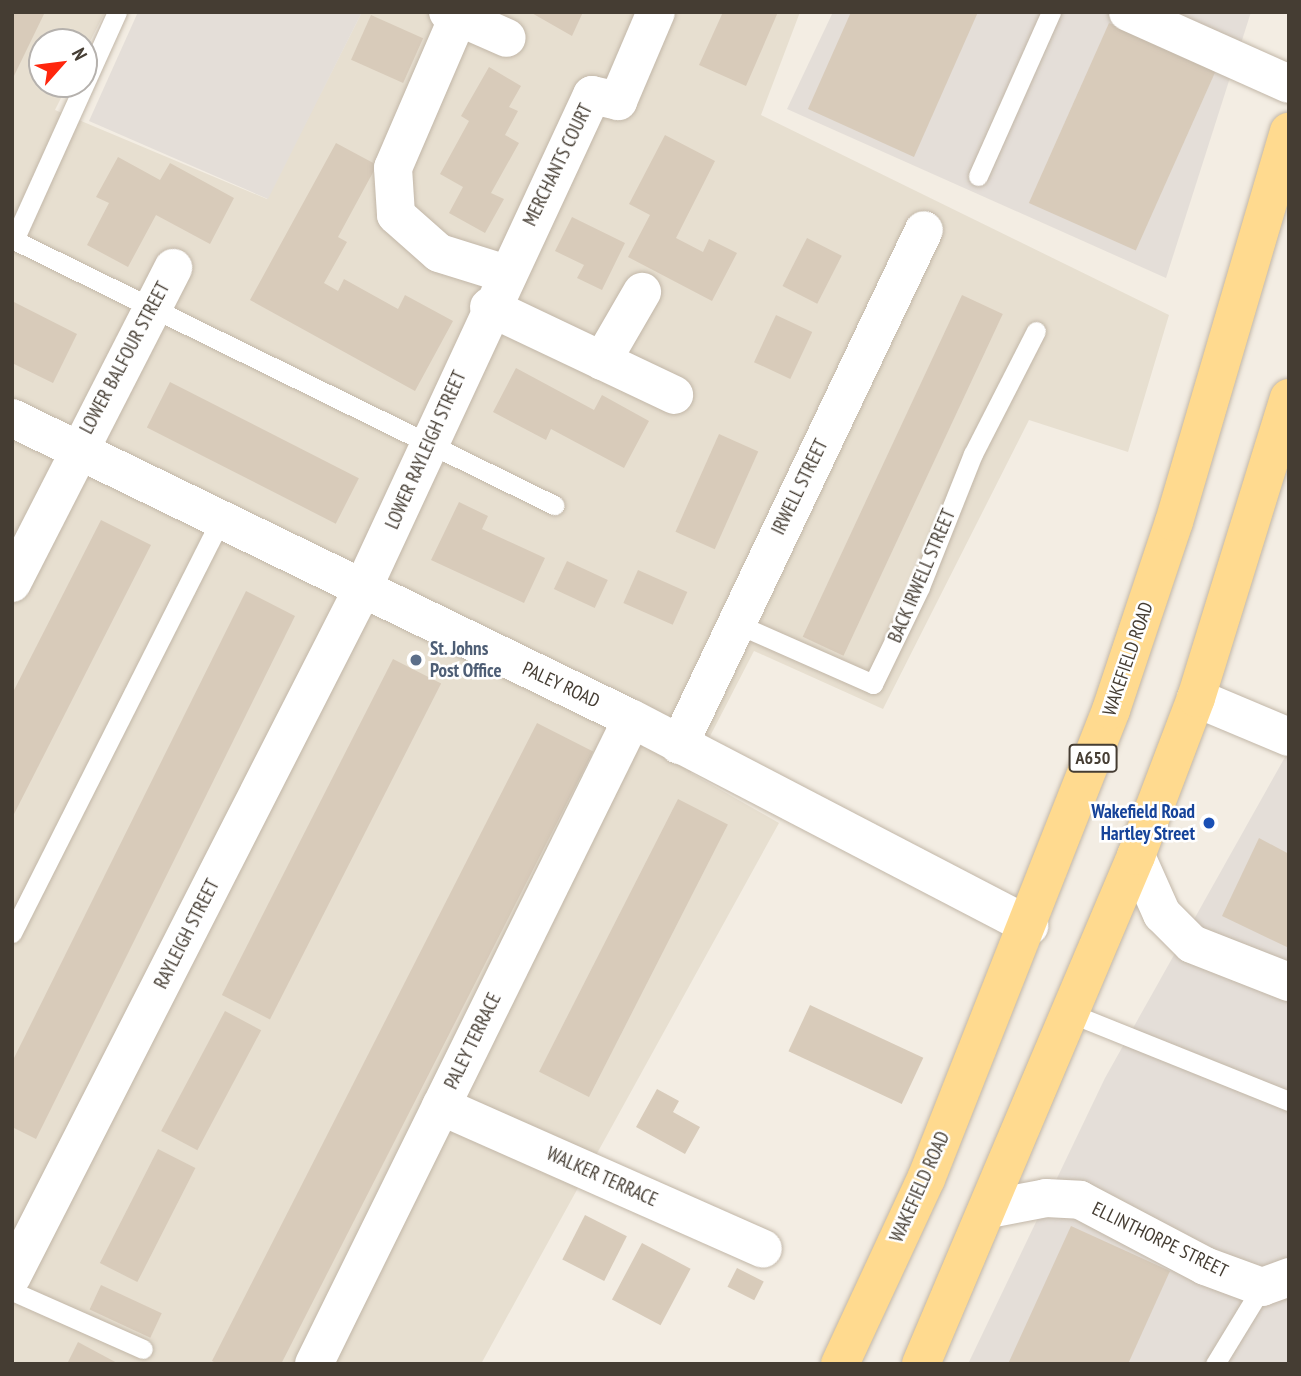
<!DOCTYPE html>
<html>
<head>
<meta charset="utf-8">
<style>
	body { margin:0 }
	#map { position:relative; width:1301px; height:1376px; overflow:hidden; background:#f3ede3; font-family:"PT Sans Narrow",sans-serif }
	div>[style] { position:absolute }
	.residential>* { inset:0; background:#e7dfd0 }
	.industrial>* { inset:0; background:#e4ded8 }
	.building>* { inset:0; background:#d8cbba; transform-origin:0 0 }
	.roads { filter:drop-shadow(0 0 2px #c2b7a8) drop-shadow(0 0 2px #c2b7a8) }
	.lane>* { height:19px; margin:-9.5px; padding:0 9.5px; transform-origin:9.5px; border-radius:9.5px; background:#fff }
	.street>* { height:38px; margin:-19px; padding:0 19px; transform-origin:19px; border-radius:19px; background:#fff }
	.primary>* { height:38px; margin:-19px; padding:0 19px; transform-origin:19px; border-radius:19px; background:#ffda8f }
	.dots>* { width:19px; height:19px; translate:-50% -50%; box-sizing:border-box; border:4px solid #fff; border-radius:50% }
	span { translate:-50% -50%; white-space:nowrap; text-align:center; line-height:1.15; -webkit-text-stroke:5px #fff; paint-order:stroke }
	.shield-label span { padding:2px 5px; background:#fff; border:2px solid; border-radius:5px; -webkit-text-stroke-width:0 }
	.shield-label { font-size:18px; color:#453d33; font-weight:700 }
	.street-label { font-size:19px; color:#453d33 }
	.service-label { font-size:19px; color:#4e5e75; font-weight:700 }
	.left { translate:0 -50%; text-align:left }
	.transit-label { font-size:19px; color:#164399; font-weight:700 }
	.right { translate:-100% -50%; text-align:right }
	.frame { position:absolute; inset:0; border:14px solid #453d33; pointer-events:none }
	.north { position:absolute; left:28px; top:28px; width:70px; height:70px; box-sizing:border-box; background:#fff; border:2px solid #b5b1ad; border-radius:50%; rotate:62deg; font-size:19px; font-weight:700; line-height:28px; text-align:center; color:#453d33 }
	.north::after { content:''; display:block; margin:auto; width:24px; height:32px; background:#ff260d; clip-path:polygon(50% 0,100% 100%,50% 72%,0 100%) }
</style>
</head>
<body>
<div id="map">
	<div class="residential">
		<i style="clip-path:polygon(12px 12px,105px 12px,84px 53px,84px 42px,42px 42px,42px 84px,68px 84px,55px 110px,267px 199px,362px 12px,800px 12px,761px 115px,1169px 315px,1128px 452px,1029px 420px,883px 709px,754px 651px,691px 773px,779px 823px,481px 1364px,12px 1364px)"></i>
	</div>
	<div class="industrial">
		<i style="clip-path:polygon(138px 12px,362px 12px,268px 199px,89px 121px)"></i>
		<i style="clip-path:polygon(833px 12px,1251px 12px,1166px 278px,787px 109px)"></i>
		<i style="clip-path:polygon(1289px 750px,1289px 1364px,968px 1364px,1105px 1078px)"></i>
	</div>
	<div class="building">
		<i style="clip-path:polygon(12px 12px,45px 12px,12px 80px)"></i>
		<i style="clip-path:polygon(530px 12px,583px 12px,572px 36px)"></i>
		<i style="clip-path:polygon(723px 12px,778px 12px,746px 86px,699px 65px)"></i>
		<i style="clip-path:polygon(851px 12px,978px 12px,914px 157px,808px 109px)"></i>
		<i style="left:371px;top:15px;width:57px;height:49px;rotate:24deg"></i>
		<i style="left:1109px;top:23px;width:117px;height:197px;rotate:24deg"></i>
		<i style="clip-path:polygon(489px 67px,521px 86px,509px 107px,518px 111px,505px 135px,519px 143px,491px 193px,504px 199px,485px 233px,449px 213px,463px 187px,440px 174px,469px 121px,461px 116px)"></i>
		<i style="clip-path:polygon(665px 135px,715px 161px,676px 238px,703px 252px,709px 239px,737px 253px,712px 301px,628px 257px,650px 215px,629px 204px)"></i>
		<i style="clip-path:polygon(336px 143px,377px 165px,338px 237px,347px 242px,324px 283px,338px 291px,344px 279px,398px 309px,405px 295px,453px 321px,415px 391px,250px 300px)"></i>
		<i style="clip-path:polygon(118px 157px,160px 180px,170px 163px,234px 198px,210px 244px,156px 215px,128px 267px,87px 245px,109px 203px,96px 197px)"></i>
		<i style="clip-path:polygon(572px 217px,625px 243px,602px 290px,577px 278px,584px 265px,555px 251px)"></i>
		<i style="left:807px;top:238px;width:39px;height:54px;rotate:27deg"></i>
		<i style="left:962px;top:295px;width:45px;height:377px;rotate:25deg"></i>
		<i style="clip-path:polygon(12px 301px,77px 334px,53px 383px,12px 363px)"></i>
		<i style="left:776px;top:315px;width:40px;height:52px;rotate:25deg"></i>
		<i style="clip-path:polygon(516px 368px,594px 410px,602px 395px,649px 421px,624px 468px,551px 429px,546px 440px,493px 412px)"></i>
		<i style="left:170px;top:382px;width:212px;height:51px;rotate:27deg"></i>
		<i style="left:719px;top:434px;width:43px;height:107px;rotate:24deg"></i>
		<i style="clip-path:polygon(459px 502px,488px 516px,482px 529px,545px 558px,524px 603px,431px 560px)"></i>
		<i style="clip-path:polygon(101px 520px,151px 545px,12px 818px,12px 694px)"></i>
		<i style="left:567px;top:561px;width:45px;height:31px;rotate:25deg"></i>
		<i style="left:638px;top:570px;width:54px;height:36px;rotate:24deg"></i>
		<i style="clip-path:polygon(246px 591px,295px 616px,36px 1139px,12px 1127px,12px 1062px)"></i>
		<i style="left:393px;top:659px;width:54px;height:377px;rotate:27deg"></i>
		<i style="left:537px;top:723px;width:63px;height:716px;rotate:27deg"></i>
		<i style="left:678px;top:799px;width:56px;height:306px;rotate:27deg"></i>
		<i style="clip-path:polygon(1259px 838px,1289px 854px,1289px 948px,1222px 916px)"></i>
		<i style="left:810px;top:1005px;width:125px;height:51px;rotate:25deg"></i>
		<i style="left:225px;top:1011px;width:41px;height:136px;rotate:28deg"></i>
		<i style="clip-path:polygon(657px 1089px,679px 1101px,673px 1112px,700px 1127px,685px 1154px,636px 1127px)"></i>
		<i style="left:158px;top:1149px;width:42px;height:128px;rotate:27deg"></i>
		<i style="left:585px;top:1215px;width:47px;height:50px;rotate:27deg"></i>
		<i style="clip-path:polygon(1071px 1226px,1170px 1271px,1128px 1364px,1008px 1364px)"></i>
		<i style="left:642px;top:1243px;width:55px;height:64px;rotate:28deg"></i>
		<i style="left:737px;top:1268px;width:30px;height:21px;rotate:27deg"></i>
		<i style="left:101px;top:1285px;width:67px;height:27px;rotate:25deg"></i>
		<i style="clip-path:polygon(78px 1342px,119px 1364px,67px 1364px)"></i>
	</div>
	<div class="roads">
		<div class="lane">
			<i style="left:117px;top:12px;width:250px;rotate:114.3deg"></i>
			<i style="left:14px;top:240px;width:602px;rotate:26.14deg"></i>
			<i style="left:978px;top:176px;width:180px;rotate:-66deg"></i>
			<i style="left:735px;top:623px;width:151px;rotate:23.8deg"></i>
			<i style="left:873px;top:684px;width:108px;rotate:-64.1deg"></i>
			<i style="left:920px;top:587px;width:143px;rotate:-68.3deg"></i>
			<i style="left:973px;top:454px;width:138px;rotate:-62.9deg"></i>
			<i style="left:12px;top:933px;width:462px;rotate:-63.2deg"></i>
			<i style="left:1070px;top:1013px;width:236px;rotate:21.9deg"></i>
			<i style="left:12px;top:1291px;width:143px;rotate:23.9deg"></i>
			<i style="left:1215px;top:1364px;width:90px;rotate:-58.6deg"></i>
		</div>
		<div class="street">
			<i style="left:448px;top:12px;width:64px;rotate:23.8deg"></i>
			<i style="left:1128px;top:12px;width:176px;rotate:24.1deg"></i>
			<i style="left:458px;top:17px;width:164px;rotate:113.3deg"></i>
			<i style="left:393px;top:168px;width:47px;rotate:86.3deg"></i>
			<i style="left:396px;top:215px;width:57px;rotate:41.5deg"></i>
			<i style="left:439px;top:253px;width:70px;rotate:17.4deg"></i>
			<i style="left:489px;top:307px;width:205px;rotate:25.4deg"></i>
			<i style="left:602px;top:361px;width:80px;rotate:-59.9deg"></i>
			<i style="left:12px;top:418px;width:689px;rotate:25.9deg"></i>
			<i style="left:632px;top:719px;width:448px;rotate:27.5deg"></i>
			<i style="left:12px;top:583px;width:354px;rotate:-62.9deg"></i>
			<i style="left:1196px;top:698px;width:101px;rotate:22.8deg"></i>
			<i style="left:679px;top:745px;width:570px;rotate:-64.56deg"></i>
			<i style="left:1136px;top:856px;width:64px;rotate:65.9deg"></i>
			<i style="left:1162px;top:914px;width:42px;rotate:45deg"></i>
			<i style="left:1192px;top:944px;width:104px;rotate:21.4deg"></i>
			<i style="left:441px;top:1106px;width:352px;rotate:23.9deg"></i>
			<i style="left:989px;top:1209px;width:58px;rotate:-10.9deg"></i>
			<i style="left:1046px;top:1198px;width:34px;rotate:3deg"></i>
			<i style="left:1080px;top:1200px;width:141px;rotate:27.8deg"></i>
			<i style="left:1205px;top:1266px;width:61px;rotate:20.2deg"></i>
			<i style="left:1262px;top:1287px;width:29px;rotate:-20deg"></i>
			<i style="left:12px;top:1276px;width:768px;rotate:-62.97deg"></i>
			<i style="left:361px;top:592px;width:548px;rotate:-65.07deg"></i>
			<i style="left:592px;top:95px;width:27px;rotate:13deg"></i>
			<i style="left:618px;top:101px;width:97px;rotate:-66.9deg"></i>
			<i style="left:314px;top:1364px;width:719px;rotate:-63.76deg"></i>
		</div>
		<div class="primary">
			<i style="left:840px;top:1364px;width:204px;rotate:-65.1deg"></i>
			<i style="left:926px;top:1179px;width:504px;rotate:-68.47deg"></i>
			<i style="left:1111px;top:710px;width:198px;rotate:-71.5deg"></i>
			<i style="left:1174px;top:522px;width:407px;rotate:-73.6deg"></i>
			<i style="left:921px;top:1364px;width:552px;rotate:-67.06deg"></i>
			<i style="left:1136px;top:856px;width:169px;rotate:-69.2deg"></i>
			<i style="left:1196px;top:698px;width:314px;rotate:-72.8deg"></i>
		</div>
	</div>
	<div class="dots">
		<i style="left:416px;top:660px;background:#5c6f8a"></i>
		<i style="left:1209px;top:823px;background:#1a4fb4"></i>
	</div>
	<div class="shield-label">
		<span style="left:1093px;top:758px">A650</span>
	</div>
	<div class="street-label">
		<span style="left:558px;top:165px;rotate:-64deg">MERCHANTS COURT</span>
		<span style="left:125px;top:358px;rotate:-62deg">LOWER BALFOUR STREET</span>
		<span style="left:426px;top:450px;rotate:-66deg">LOWER RAYLEIGH STREET</span>
		<span style="left:800px;top:487px;rotate:-64deg">IRWELL STREET</span>
		<span style="left:922px;top:576px;rotate:-67deg">BACK IRWELL STREET</span>
		<span style="left:1128px;top:659px;rotate:-71deg">WAKEFIELD ROAD</span>
		<span style="left:561px;top:685px;rotate:25deg">PALEY ROAD</span>
		<span style="left:187px;top:934px;rotate:-63deg">RAYLEIGH STREET</span>
		<span style="left:473px;top:1041px;rotate:-64deg">PALEY TERRACE</span>
		<span style="left:602px;top:1177px;rotate:24deg">WALKER TERRACE</span>
		<span style="left:920px;top:1187px;rotate:-66deg">WAKEFIELD ROAD</span>
		<span style="left:1160px;top:1240px;rotate:26deg">ELLINTHORPE STREET</span>
	</div>
	<div class="service-label">
		<span class="left" style="left:430px;top:660px">St. Johns<br>Post Office</span>
	</div>
	<div class="transit-label">
		<span class="right" style="left:1195px;top:823px">Wakefield Road<br>Hartley Street</span>
	</div>
	<div class="frame"></div>
	<div class="north">N</div>
</div>
</body>
</html>
